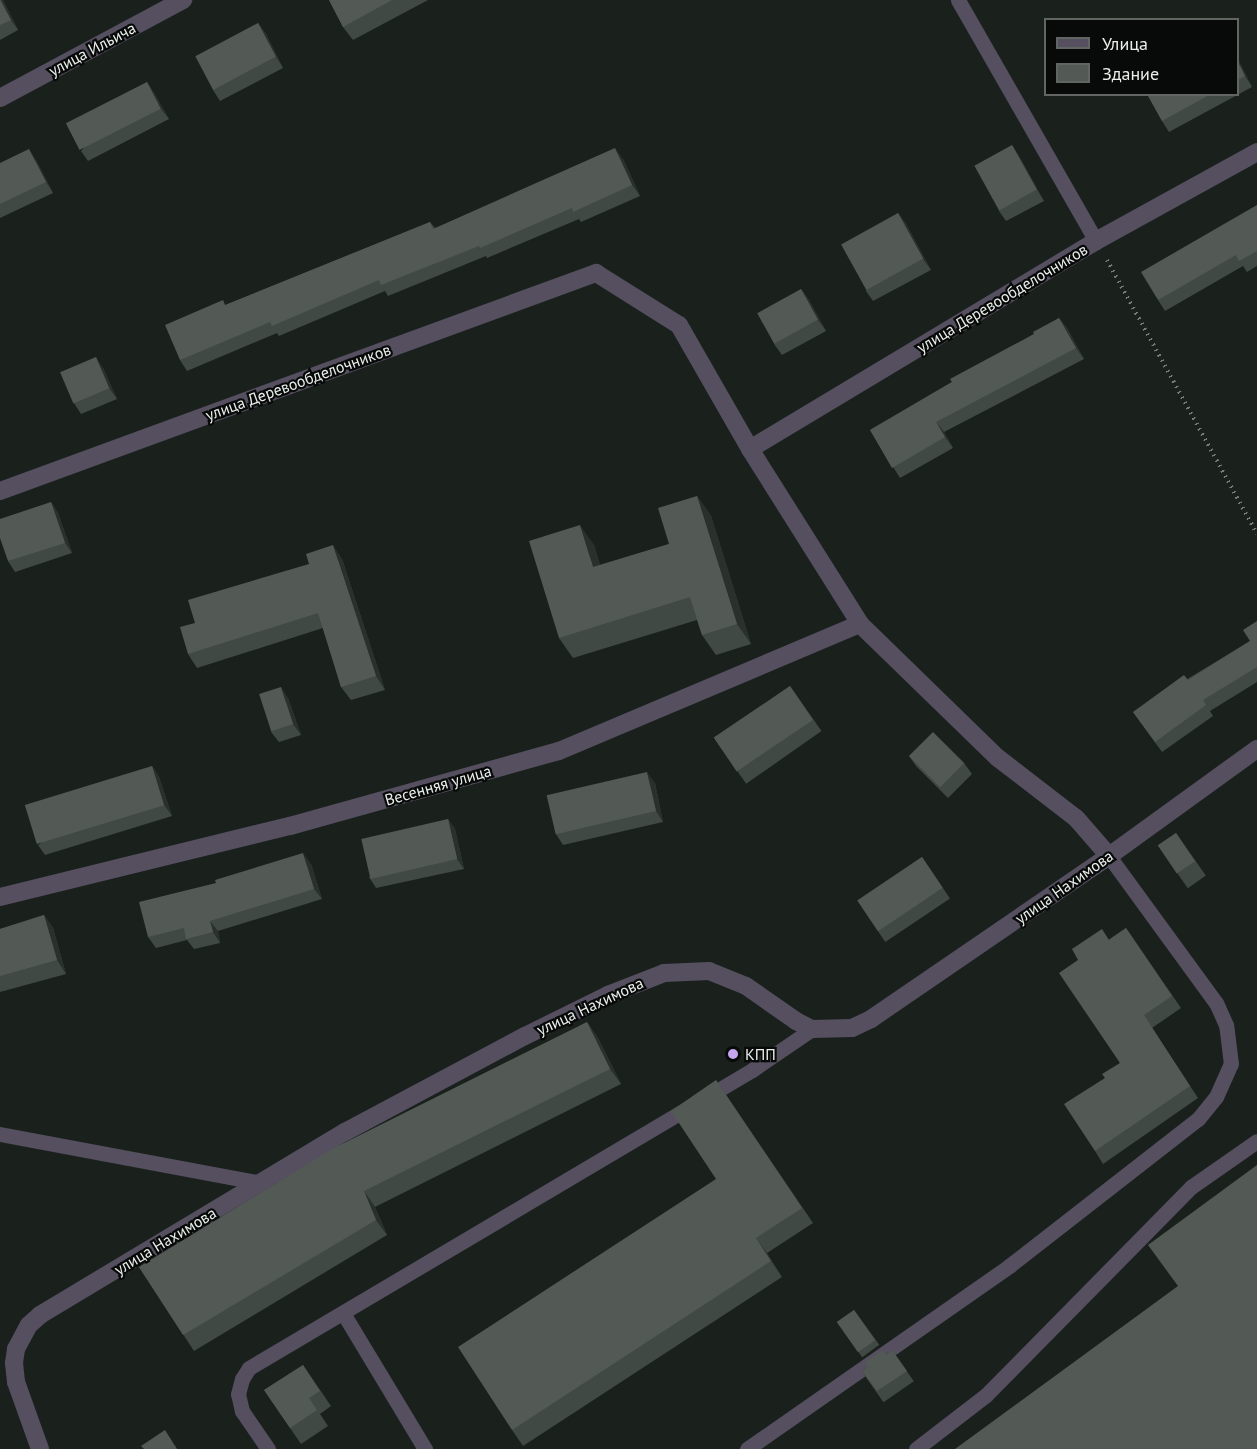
<!DOCTYPE html>
<html>
<head>
<meta charset="utf-8">
<style>
	body { margin:0 }
	#map { position:relative; width:1257px; height:1449px; overflow:hidden; background:#1a211d; font-family:"PT Sans",sans-serif }
	div>[style] { position:absolute }
	.path>* { height:4px; margin-top:-2px; transform-origin:0; background:repeating-linear-gradient(90deg,#777d79 0 1.5px,transparent 0 6px) }
	.lane>* { height:15px; margin:-7.5px; padding:0 7.5px; transform-origin:7.5px; border-radius:7.5px; background:#554f60 }
	.street>* { height:18px; margin:-9px; padding:0 9px; transform-origin:9px; border-radius:9px; background:#554f60 }
	.wall>* { inset:0; background:#414944; transform-origin:0 0 }
	.shaded-wall>* { inset:0; background:#2a312d }
	.building>* { inset:0; background:#535a56; transform-origin:0 0 }
	.dots>* { width:16px; height:16px; translate:-50% -50%; box-sizing:border-box; border:3px solid #070a08; border-radius:50% }
	span { translate:-50% -50%; white-space:nowrap; text-align:center; line-height:1.15; -webkit-text-stroke:4.5px #070a08; paint-order:stroke }
	.street-label { font-size:16px; color:#eaefec }
	.poi-label { font-size:16px; color:#eaefec }
	.left { translate:0 -50%; text-align:left }
	.legend { position:absolute; left:1044px; top:18px; width:195px; height:78px; box-sizing:border-box; background:#070a08; border:2px solid #626663; margin:0; padding:8px 10px; list-style:none; font-size:18px; color:#eaefec }
	.legend li { display:flex; align-items:center; gap:12px; height:30px }
	.legend b { width:30px; border:2px solid #626663 }
</style>
</head>
<body>
<div id="map">
	<div class="path">
		<i style="left:1107px;top:260px;width:312px;rotate:61.3deg"></i>
	</div>
	<div class="lane">
		<i style="left:958px;top:0;width:278px;rotate:60.2deg"></i>
		<i style="left:0;top:1134px;width:266px;rotate:10.6deg"></i>
		<i style="left:343px;top:1313px;width:159px;rotate:58.9deg"></i>
		<i style="left:268px;top:1449px;width:46px;rotate:-124.4deg"></i>
		<i style="left:242px;top:1411px;width:17px;rotate:-103deg"></i>
		<i style="left:238px;top:1394px;width:16px;rotate:-75deg"></i>
		<i style="left:242px;top:1379px;width:13px;rotate:-58deg"></i>
		<i style="left:249px;top:1368px;width:585px;rotate:-30.64deg"></i>
		<i style="left:752px;top:1070px;width:73px;rotate:-34.3deg"></i>
		<i style="left:747px;top:1449px;width:320px;rotate:-34.9deg"></i>
		<i style="left:1009px;top:1266px;width:239px;rotate:-37.9deg"></i>
		<i style="left:1198px;top:1119px;width:28px;rotate:-51deg"></i>
		<i style="left:1216px;top:1097px;width:36px;rotate:-66deg"></i>
		<i style="left:1231px;top:1064px;width:39px;rotate:-97deg"></i>
		<i style="left:1226px;top:1025px;width:24px;rotate:-114deg"></i>
		<i style="left:1216px;top:1003px;width:182px;rotate:-126.1deg"></i>
		<i style="left:916px;top:1449px;width:88px;rotate:-37.6deg"></i>
		<i style="left:986px;top:1395px;width:292px;rotate:-45.4deg"></i>
		<i style="left:1191px;top:1187px;width:80px;rotate:-34.9deg"></i>
	</div>
	<div class="street">
		<i style="left:0;top:98px;width:208px;rotate:-28.2deg"></i>
		<i style="left:750px;top:449px;width:404px;rotate:-31deg"></i>
		<i style="left:1096px;top:241px;width:184px;rotate:-28.9deg"></i>
		<i style="left:0;top:491px;width:635px;rotate:-20.09deg"></i>
		<i style="left:596px;top:273px;width:98px;rotate:32.1deg"></i>
		<i style="left:679px;top:325px;width:143px;rotate:60.2deg"></i>
		<i style="left:750px;top:449px;width:207px;rotate:57.8deg"></i>
		<i style="left:860px;top:624px;width:192px;rotate:44.2deg"></i>
		<i style="left:998px;top:758px;width:98px;rotate:37.6deg"></i>
		<i style="left:1076px;top:818px;width:50px;rotate:49deg"></i>
		<i style="left:0;top:897px;width:299px;rotate:-13.8deg"></i>
		<i style="left:290px;top:826px;width:279px;rotate:-15.6deg"></i>
		<i style="left:559px;top:751px;width:327px;rotate:-22.9deg"></i>
		<i style="left:40px;top:1449px;width:71px;rotate:-109.7deg"></i>
		<i style="left:16px;top:1382px;width:19px;rotate:-96deg"></i>
		<i style="left:14px;top:1363px;width:14px;rotate:-82deg"></i>
		<i style="left:16px;top:1349px;width:27px;rotate:-62deg"></i>
		<i style="left:29px;top:1325px;width:15px;rotate:-42deg"></i>
		<i style="left:40px;top:1315px;width:356px;rotate:-31deg"></i>
		<i style="left:345px;top:1132px;width:204px;rotate:-28.1deg"></i>
		<i style="left:525px;top:1036px;width:93px;rotate:-26.3deg"></i>
		<i style="left:608px;top:995px;width:60px;rotate:-21.4deg"></i>
		<i style="left:664px;top:973px;width:45px;rotate:-2.5deg"></i>
		<i style="left:709px;top:971px;width:40px;rotate:22deg"></i>
		<i style="left:746px;top:986px;width:61px;rotate:35deg"></i>
		<i style="left:796px;top:1021px;width:18px;rotate:27deg"></i>
		<i style="left:812px;top:1029px;width:40px;rotate:-1.4deg"></i>
		<i style="left:852px;top:1028px;width:21px;rotate:-25deg"></i>
		<i style="left:871px;top:1019px;width:288px;rotate:-34.4deg"></i>
		<i style="left:1109px;top:856px;width:183px;rotate:-35.9deg"></i>
	</div>
	<div class="wall">
		<i style="clip-path:polygon(0 0,3px 0,18px 30px,0 40px)"></i>
		<i style="clip-path:polygon(329px 0,428px 0,353px 40px,343px 27px)"></i>
		<i style="clip-path:polygon(258px 23px,266px 34px,283px 68px,220px 101px,213px 90px)"></i>
		<i style="clip-path:polygon(1238px 59px,1252px 87px,1169px 132px,1162px 121px,1147px 94px,1238px 94px)"></i>
		<i style="clip-path:polygon(147px 82px,154px 93px,169px 119px,88px 161px,81px 151px)"></i>
		<i style="clip-path:polygon(1012px 145px,1019px 156px,1044px 201px,1006px 221px,999px 211px)"></i>
		<i style="clip-path:polygon(623px 159px,640px 196px,581px 222px,579px 219px,487px 258px,486px 256px,388px 296px,385px 291px,279px 336px,277px 333px,187px 371px,180px 360px,226px 305px,430px 222px,435px 228px)"></i>
		<i style="clip-path:polygon(36px 160px,53px 193px,0 218px,0 163px)"></i>
		<i style="clip-path:polygon(1257px 205px,1257px 266px,1247px 272px,1243px 266px,1165px 311px,1158px 300px)"></i>
		<i style="clip-path:polygon(898px 213px,906px 224px,931px 270px,873px 301px,866px 291px)"></i>
		<i style="clip-path:polygon(801px 289px,809px 300px,826px 331px,782px 355px,774px 344px)"></i>
		<i style="clip-path:polygon(1059px 318px,1067px 328px,1084px 359px,944px 432px,953px 448px,900px 478px,870px 430px,1034px 334px)"></i>
		<i style="clip-path:polygon(103px 368px,117px 399px,81px 414px,74px 403px)"></i>
		<i style="clip-path:polygon(697px 496px,711px 516px,751px 644px,716px 655px,702px 635px,697px 620px,573px 658px,559px 638px,594px 545px,600px 565px,669px 544px)"></i>
		<i style="clip-path:polygon(51px 502px,58px 513px,72px 553px,15px 572px,8px 561px)"></i>
		<i style="clip-path:polygon(342px 559px,385px 690px,351px 700px,341px 687px,323px 628px,197px 668px,188px 654px,195px 623px)"></i>
		<i style="clip-path:polygon(1257px 621px,1257px 682px,1210px 711px,1213px 716px,1162px 752px,1133px 712px,1250px 641px)"></i>
		<i style="left:790px;top:686px;width:55px;height:92px;rotate:55deg"></i>
		<i style="clip-path:polygon(288px 698px,301px 735px,279px 742px,271px 732px)"></i>
		<i style="clip-path:polygon(909px 756px,964px 763px,972px 774px,948px 798px,916px 766px)"></i>
		<i style="clip-path:polygon(152px 766px,159px 777px,172px 816px,45px 855px,38px 845px)"></i>
		<i style="clip-path:polygon(655px 783px,663px 822px,563px 845px,556px 834px)"></i>
		<i style="clip-path:polygon(448px 819px,455px 829px,464px 869px,376px 888px,369px 877px)"></i>
		<i style="left:1176px;top:833px;width:52px;height:22px;rotate:55deg"></i>
		<i style="left:922px;top:857px;width:50px;height:78px;rotate:56deg"></i>
		<i style="clip-path:polygon(311px 864px,322px 899px,218px 931px,220px 943px,194px 949px,187px 940px,156px 948px,148px 937px)"></i>
		<i style="clip-path:polygon(44px 915px,53px 928px,66px 974px,0 992px,0 929px)"></i>
		<i style="clip-path:polygon(1126px 928px,1181px 1008px,1152px 1028px,1198px 1098px,1103px 1164px,1095px 1151px,1105px 1078px,1120px 1063px,1078px 960px)"></i>
		<i style="clip-path:polygon(587px 1022px,598px 1038px,621px 1084px,375px 1207px,387px 1235px,194px 1351px,139px 1267px)"></i>
		<i style="clip-path:polygon(716px 1080px,813px 1223px,767px 1253px,782px 1277px,523px 1446px,512px 1430px,716px 1179px)"></i>
		<i style="left:854px;top:1310px;width:43px;height:21px;rotate:54deg"></i>
		<i style="left:892px;top:1350px;width:38px;height:37px;rotate:55deg"></i>
		<i style="clip-path:polygon(303px 1365px,331px 1406px,320px 1414px,328px 1426px,301px 1444px,264px 1390px)"></i>
	</div>
	<div class="shaded-wall">
		<i style="clip-path:polygon(1px 0,3px 0,18px 30px,11px 20px)"></i>
		<i style="clip-path:polygon(258px 23px,266px 34px,283px 68px,276px 57px)"></i>
		<i style="clip-path:polygon(1238px 59px,1252px 87px,1245px 76px,1238px 62px)"></i>
		<i style="clip-path:polygon(147px 82px,154px 93px,169px 119px,161px 109px)"></i>
		<i style="clip-path:polygon(1012px 145px,1019px 156px,1044px 201px,1037px 190px)"></i>
		<i style="clip-path:polygon(615px 148px,623px 159px,640px 196px,632px 185px)"></i>
		<i style="clip-path:polygon(29px 149px,36px 160px,53px 193px,46px 182px)"></i>
		<i style="clip-path:polygon(898px 213px,906px 224px,931px 270px,923px 259px)"></i>
		<i style="clip-path:polygon(801px 289px,809px 300px,826px 331px,818px 320px)"></i>
		<i style="clip-path:polygon(1059px 318px,1067px 328px,1084px 359px,1076px 348px)"></i>
		<i style="clip-path:polygon(96px 357px,103px 368px,117px 399px,109px 388px)"></i>
		<i style="clip-path:polygon(936px 422px,944px 432px,953px 448px,945px 437px)"></i>
		<i style="clip-path:polygon(697px 496px,711px 516px,751px 644px,737px 624px)"></i>
		<i style="clip-path:polygon(51px 502px,58px 513px,72px 553px,65px 543px)"></i>
		<i style="clip-path:polygon(580px 525px,594px 545px,607px 588px,593px 567px)"></i>
		<i style="clip-path:polygon(333px 545px,342px 559px,385px 690px,376px 676px)"></i>
		<i style="clip-path:polygon(281px 687px,288px 698px,301px 735px,293px 724px)"></i>
		<i style="clip-path:polygon(152px 766px,159px 777px,172px 816px,164px 805px)"></i>
		<i style="clip-path:polygon(647px 772px,655px 783px,663px 822px,656px 811px)"></i>
		<i style="clip-path:polygon(448px 819px,455px 829px,464px 869px,457px 859px)"></i>
		<i style="clip-path:polygon(303px 853px,311px 864px,322px 899px,314px 889px)"></i>
		<i style="clip-path:polygon(44px 915px,53px 928px,66px 974px,57px 960px)"></i>
		<i style="clip-path:polygon(210px 921px,218px 931px,220px 943px,213px 932px)"></i>
		<i style="clip-path:polygon(587px 1022px,598px 1038px,621px 1084px,610px 1069px)"></i>
		<i style="clip-path:polygon(364px 1191px,375px 1207px,387px 1235px,376px 1220px)"></i>
		<i style="clip-path:polygon(756px 1238px,767px 1253px,782px 1277px,771px 1261px)"></i>
	</div>
	<div class="building">
		<i style="clip-path:polygon(0 0,11px 20px,0 25px)"></i>
		<i style="clip-path:polygon(329px 0,392px 0,343px 27px)"></i>
		<i style="left:258px;top:23px;width:38px;height:71px;rotate:62deg"></i>
		<i style="clip-path:polygon(1238px 62px,1245px 76px,1238px 80px)"></i>
		<i style="left:147px;top:82px;width:30px;height:91px;rotate:63deg"></i>
		<i style="clip-path:polygon(1147px 94px,1211px 94px,1162px 121px)"></i>
		<i style="left:1012px;top:145px;width:51px;height:43px;rotate:61deg"></i>
		<i style="clip-path:polygon(615px 148px,632px 185px,573px 212px,572px 208px,480px 248px,479px 246px,381px 285px,379px 280px,272px 326px,270px 322px,180px 360px,165px 325px,223px 300px,225px 305px,430px 222px,433px 229px)"></i>
		<i style="clip-path:polygon(29px 149px,46px 182px,0 204px,0 163px)"></i>
		<i style="clip-path:polygon(1257px 205px,1257px 251px,1239px 261px,1236px 255px,1158px 300px,1141px 272px)"></i>
		<i style="left:898px;top:213px;width:52px;height:65px;rotate:61deg"></i>
		<i style="left:801px;top:289px;width:35px;height:50px;rotate:61deg"></i>
		<i style="clip-path:polygon(1059px 318px,1076px 348px,936px 422px,945px 437px,892px 468px,870px 430px,952px 382px,950px 379px,1034px 334px,1033px 332px)"></i>
		<i style="left:96px;top:357px;width:34px;height:39px;rotate:67deg"></i>
		<i style="clip-path:polygon(697px 496px,737px 624px,702px 635px,690px 597px,559px 638px,529px 541px,580px 525px,593px 567px,669px 544px,658px 508px)"></i>
		<i style="clip-path:polygon(51px 502px,65px 543px,8px 561px,0 538px,0 519px)"></i>
		<i style="clip-path:polygon(333px 545px,376px 676px,341px 687px,318px 613px,188px 654px,180px 627px,195px 623px,188px 600px,309px 564px,306px 554px)"></i>
		<i style="clip-path:polygon(1257px 621px,1257px 667px,1203px 700px,1206px 705px,1155px 742px,1133px 712px,1184px 675px,1188px 680px,1250px 641px,1243px 630px)"></i>
		<i style="left:790px;top:686px;width:41px;height:92px;rotate:56deg"></i>
		<i style="left:281px;top:687px;width:39px;height:23px;rotate:72deg"></i>
		<i style="left:933px;top:732px;width:44px;height:34px;rotate:45deg"></i>
		<i style="left:152px;top:766px;width:41px;height:133px;rotate:73deg"></i>
		<i style="left:647px;top:772px;width:40px;height:103px;rotate:77deg"></i>
		<i style="left:448px;top:819px;width:41px;height:89px;rotate:77deg"></i>
		<i style="left:1176px;top:833px;width:34px;height:22px;rotate:56deg"></i>
		<i style="clip-path:polygon(303px 853px,314px 889px,210px 921px,213px 932px,186px 939px,184px 928px,148px 937px,139px 902px,216px 883px,215px 880px)"></i>
		<i style="left:922px;top:857px;width:37px;height:78px;rotate:56deg"></i>
		<i style="clip-path:polygon(44px 915px,57px 960px,0 976px,0 929px)"></i>
		<i style="clip-path:polygon(1126px 928px,1172px 996px,1144px 1015px,1190px 1086px,1095px 1151px,1064px 1104px,1105px 1078px,1102px 1074px,1120px 1063px,1059px 973px,1078px 960px,1072px 949px,1102px 929px,1109px 940px)"></i>
		<i style="clip-path:polygon(587px 1022px,610px 1069px,364px 1191px,376px 1220px,183px 1335px,139px 1267px,334px 1148px)"></i>
		<i style="clip-path:polygon(716px 1080px,802px 1208px,756px 1238px,771px 1261px,512px 1430px,458px 1347px,716px 1179px,671px 1111px)"></i>
		<i style="clip-path:polygon(1257px 1165px,1257px 1449px,955px 1449px,1178px 1286px,1148px 1245px)"></i>
		<i style="left:854px;top:1310px;width:37px;height:21px;rotate:55deg"></i>
		<i style="clip-path:polygon(883px 1350px,886px 1355px,892px 1350px,907px 1371px,877px 1391px,862px 1371px,868px 1367px,865px 1362px)"></i>
		<i style="clip-path:polygon(303px 1365px,320px 1391px,309px 1398px,317px 1410px,290px 1428px,264px 1390px)"></i>
		<i style="clip-path:polygon(165px 1430px,177px 1449px,144px 1449px,141px 1446px)"></i>
	</div>
	<div class="dots">
		<i style="left:733px;top:1054px;background:#c5a7f1"></i>
	</div>
	<div class="street-label">
		<span style="left:92px;top:49px;rotate:-28deg">улица Ильича</span>
		<span style="left:1002px;top:298px;rotate:-31deg">улица Деревообделочников</span>
		<span style="left:298px;top:382px;rotate:-20deg">улица Деревообделочников</span>
		<span style="left:438px;top:785px;rotate:-16deg">Весенняя улица</span>
		<span style="left:1064px;top:887px;rotate:-35deg">улица Нахимова</span>
		<span style="left:590px;top:1006px;rotate:-25deg">улица Нахимова</span>
		<span style="left:165px;top:1241px;rotate:-31deg">улица Нахимова</span>
	</div>
	<div class="poi-label">
		<span class="left" style="left:745px;top:1054px">КПП</span>
	</div>
	<ul class="legend">
	<li><b style="height:8px;background:#554f60"></b>Улица</li>
	<li><b style="height:16px;background:#535a56"></b>Здание</li>
	</ul>
</div>
</body>
</html>
